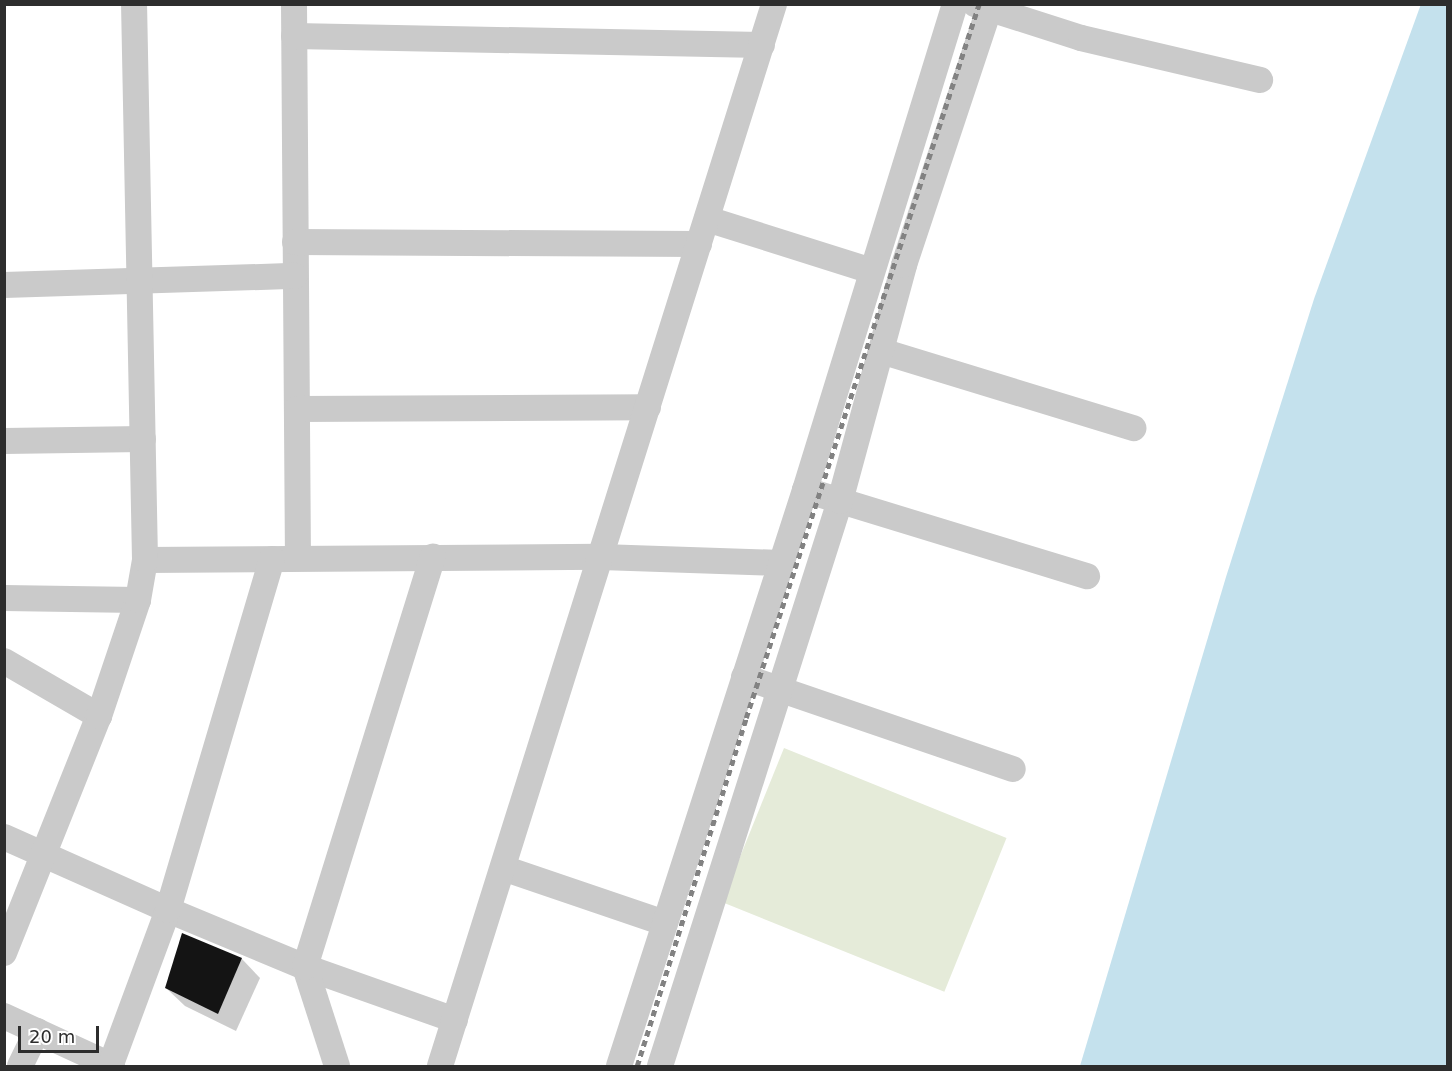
<!DOCTYPE html>
<html>
<head>
<meta charset="utf-8">
<style>
	body { margin:0 }
	#map { position:relative; width:1452px; height:1071px; overflow:hidden; background:#fff; font-family:"DejaVu Sans",sans-serif }
	div>[style] { position:absolute }
	.green>* { inset:0; background:#e5ebd9; transform-origin:0 0 }
	.water>* { inset:0; background:#c4e1ed }
	.shadow>* { inset:0; background:#0003 }
	.building>* { inset:0; background:#141414 }
	.street>* { height:26px; margin:-13px; padding:0 13px; transform-origin:13px; border-radius:13px; background:#cacaca }
	.rail>* { height:4.5px; margin-top:-2.25px; transform-origin:0; background:repeating-linear-gradient(90deg,#828282 0 6px,transparent 0 10.5px) }
	span { translate:-50% -50%; white-space:nowrap; text-align:center; line-height:1.15; -webkit-text-stroke:6px #fff; paint-order:stroke }
	.frame { position:absolute; inset:0; border:6px solid #2d2d2d; pointer-events:none }
	.scale { position:absolute; left:18px; top:1026px; width:81px; height:27px; box-sizing:border-box; border:3px solid #2d2d2d; border-top:0; padding-left:8px; font-size:18px; line-height:21px; white-space:nowrap; color:#2d2d2d; -webkit-text-stroke:4px #fff; paint-order:stroke }
</style>
</head>
<body>
<div id="map">
	<div class="green">
		<i style="left:784px;top:748px;width:240px;height:166px;rotate:22deg"></i>
	</div>
	<div class="water">
		<i style="clip-path:polygon(1421px 4px,1448px 5px,1447px 1066px,1080px 1066px,1226px 577px,1314px 299px)"></i>
	</div>
	<div class="shadow">
		<i style="clip-path:polygon(183px 935px,242px 959px,260px 978px,236px 1031px,185px 1006px,166px 988px)"></i>
	</div>
	<div class="building">
		<i style="clip-path:polygon(182px 933px,242px 958px,218px 1014px,165px 988px)"></i>
	</div>
	<div class="street">
		<i style="left:294px;top:4px;width:553px;rotate:89.59deg"></i>
		<i style="left:975px;top:4px;width:111px;rotate:17.8deg"></i>
		<i style="left:1081px;top:38px;width:184px;rotate:13.2deg"></i>
		<i style="left:294px;top:36px;width:468px;rotate:1.1deg"></i>
		<i style="left:707px;top:219px;width:173px;rotate:17.5deg"></i>
		<i style="left:295px;top:242px;width:404px;rotate:0.3deg"></i>
		<i style="left:4px;top:285px;width:291px;rotate:-1.8deg"></i>
		<i style="left:881px;top:351px;width:264px;rotate:17deg"></i>
		<i style="left:297px;top:409px;width:351px;rotate:-0.3deg"></i>
		<i style="left:4px;top:441px;width:139px;rotate:-0.8deg"></i>
		<i style="left:805px;top:490px;width:295px;rotate:17deg"></i>
		<i style="left:145px;top:560px;width:456px;rotate:-0.4deg"></i>
		<i style="left:601px;top:557px;width:180px;rotate:1.9deg"></i>
		<i style="left:4px;top:598px;width:134px;rotate:0.9deg"></i>
		<i style="left:4px;top:661px;width:110px;rotate:30.1deg"></i>
		<i style="left:744px;top:677px;width:284px;rotate:18.9deg"></i>
		<i style="left:4px;top:837px;width:180px;rotate:24deg"></i>
		<i style="left:168px;top:910px;width:148px;rotate:22.6deg"></i>
		<i style="left:305px;top:967px;width:159px;rotate:19.5deg"></i>
		<i style="left:503px;top:868px;width:171px;rotate:18.8deg"></i>
		<i style="left:4px;top:953px;width:255px;rotate:-68.2deg"></i>
		<i style="left:99px;top:716px;width:122px;rotate:-71.4deg"></i>
		<i style="left:138px;top:600px;width:41px;rotate:-80.1deg"></i>
		<i style="left:145px;top:560px;width:556px;rotate:-91.13deg"></i>
		<i style="left:4px;top:1016px;width:119px;rotate:24.8deg"></i>
		<i style="left:111px;top:1064px;width:164px;rotate:-69.7deg"></i>
		<i style="left:168px;top:910px;width:366px;rotate:-73.5deg"></i>
		<i style="left:20px;top:1066px;width:39px;rotate:-64deg"></i>
		<i style="left:337px;top:1066px;width:104px;rotate:-107.9deg"></i>
		<i style="left:305px;top:967px;width:430px;rotate:-72.7deg"></i>
		<i style="left:440px;top:1066px;width:1113px;rotate:-72.54deg"></i>
		<i style="left:619px;top:1066px;width:605px;rotate:-72.1deg"></i>
		<i style="left:805px;top:490px;width:509px;rotate:-72.85deg"></i>
		<i style="left:660px;top:1066px;width:593px;rotate:-72.33deg"></i>
		<i style="left:840px;top:501px;width:245px;rotate:-74.8deg"></i>
		<i style="left:904px;top:265px;width:270px;rotate:-71.6deg"></i>
	</div>
	<div class="rail">
		<i style="left:637px;top:1066px;width:365px;rotate:-72.6deg"></i>
		<i style="left:746px;top:718px;width:751px;rotate:-71.93deg"></i>
	</div>
	<div class="frame"></div>
	<div class="scale">20 m</div>
</div>
</body>
</html>
